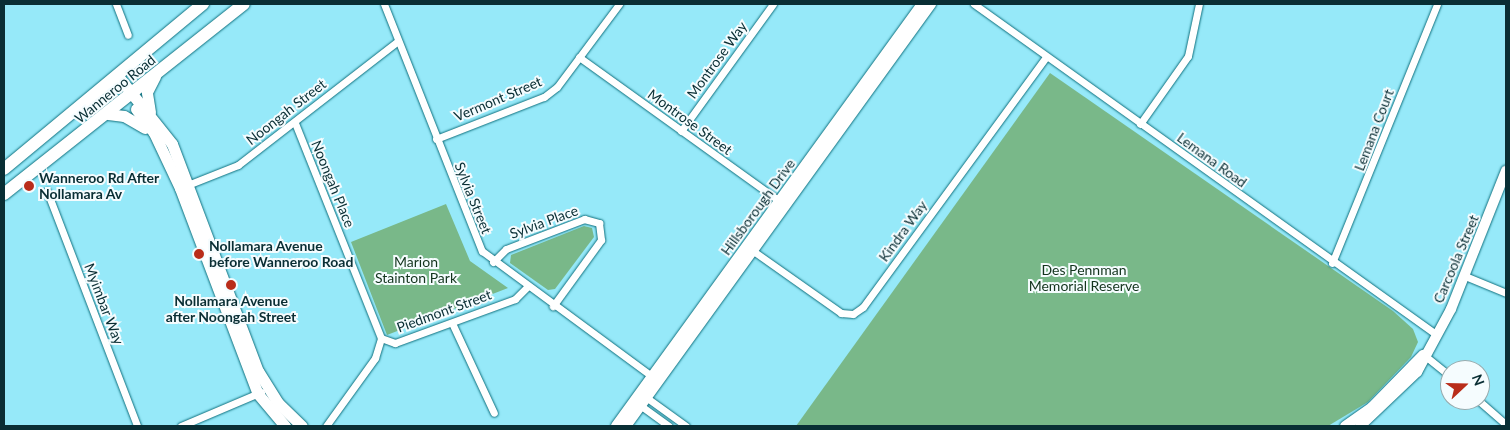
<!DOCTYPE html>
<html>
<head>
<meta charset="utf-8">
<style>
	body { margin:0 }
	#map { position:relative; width:1510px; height:430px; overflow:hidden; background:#96e9f9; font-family:Lato,sans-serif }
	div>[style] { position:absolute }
	.green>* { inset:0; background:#79b889 }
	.roads { filter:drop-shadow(0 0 1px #0f707e) drop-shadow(0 0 1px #0f707e) }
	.street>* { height:7px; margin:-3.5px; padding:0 3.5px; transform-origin:3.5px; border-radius:3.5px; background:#fff }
	.secondary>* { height:10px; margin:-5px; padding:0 5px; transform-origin:5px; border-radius:5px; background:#fff }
	.primary>* { height:11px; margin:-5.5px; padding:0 5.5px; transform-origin:5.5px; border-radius:5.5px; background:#fff }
	.highway>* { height:12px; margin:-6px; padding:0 6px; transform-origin:6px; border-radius:6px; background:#fff }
	.dots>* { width:14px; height:14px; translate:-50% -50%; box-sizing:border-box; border:2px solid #f5fcfe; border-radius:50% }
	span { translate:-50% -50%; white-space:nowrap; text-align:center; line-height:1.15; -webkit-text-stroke:4px #f5fcfe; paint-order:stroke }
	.street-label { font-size:14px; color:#092e34 }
	.poi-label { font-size:14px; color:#092e34; font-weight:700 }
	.left { translate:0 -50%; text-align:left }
	.park-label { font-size:14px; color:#13341d }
	.frame { position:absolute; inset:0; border:5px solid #092e34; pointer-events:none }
	.north { position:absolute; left:1440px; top:360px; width:50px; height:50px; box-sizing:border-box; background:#f5fcfe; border:1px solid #97aaad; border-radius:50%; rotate:69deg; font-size:14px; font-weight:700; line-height:20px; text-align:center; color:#092e34 }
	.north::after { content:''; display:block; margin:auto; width:18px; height:22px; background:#b92d1a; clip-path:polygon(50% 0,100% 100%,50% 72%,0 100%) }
</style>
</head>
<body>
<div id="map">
	<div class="green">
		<i style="clip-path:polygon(1050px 73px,1393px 311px,1413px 329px,1418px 342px,1411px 357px,1368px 402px,1328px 426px,796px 426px)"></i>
		<i style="clip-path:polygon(446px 204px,470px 261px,508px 288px,387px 335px,351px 242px)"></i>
		<i style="clip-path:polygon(584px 226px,592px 228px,594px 237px,555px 289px,548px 290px,510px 263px,511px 255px)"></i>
	</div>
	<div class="roads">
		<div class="street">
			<i style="left:116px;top:4px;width:33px;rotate:69deg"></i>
			<i style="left:384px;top:4px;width:266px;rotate:68.4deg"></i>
			<i style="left:482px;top:251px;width:214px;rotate:36.4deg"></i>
			<i style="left:974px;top:4px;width:569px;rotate:35.56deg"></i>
			<i style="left:579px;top:57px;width:250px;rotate:35.7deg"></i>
			<i style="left:295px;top:123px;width:232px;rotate:68.2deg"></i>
			<i style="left:1140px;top:124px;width:83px;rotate:-54.8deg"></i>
			<i style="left:1188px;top:56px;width:53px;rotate:-78.1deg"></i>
			<i style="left:681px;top:131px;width:157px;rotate:-54.1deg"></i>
			<i style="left:436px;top:139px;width:116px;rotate:-21.3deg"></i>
			<i style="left:544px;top:97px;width:16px;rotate:-38deg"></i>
			<i style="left:557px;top:87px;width:104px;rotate:-53.2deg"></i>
			<i style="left:185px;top:186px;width:57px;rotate:-21.6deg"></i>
			<i style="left:238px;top:165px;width:202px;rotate:-37.8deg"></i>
			<i style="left:47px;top:191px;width:252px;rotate:69deg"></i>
			<i style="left:749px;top:248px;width:113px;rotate:35.2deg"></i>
			<i style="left:841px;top:313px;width:12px;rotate:5deg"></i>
			<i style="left:853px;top:314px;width:12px;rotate:-35deg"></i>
			<i style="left:863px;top:307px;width:310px;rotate:-53.8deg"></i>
			<i style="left:493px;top:262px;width:18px;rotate:-45deg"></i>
			<i style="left:506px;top:249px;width:84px;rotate:-21deg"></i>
			<i style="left:584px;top:219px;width:16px;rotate:15deg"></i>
			<i style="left:599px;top:223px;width:17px;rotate:83deg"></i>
			<i style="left:601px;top:240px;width:82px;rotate:126deg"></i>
			<i style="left:1332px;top:263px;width:279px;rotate:-67.9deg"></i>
			<i style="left:1465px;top:276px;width:44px;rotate:22.5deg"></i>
			<i style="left:452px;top:323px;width:99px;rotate:65deg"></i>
			<i style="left:1424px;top:355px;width:33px;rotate:39deg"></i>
			<i style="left:643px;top:395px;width:53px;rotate:35.8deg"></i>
			<i style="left:1478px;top:400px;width:37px;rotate:41deg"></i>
			<i style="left:637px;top:403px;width:39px;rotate:36deg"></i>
			<i style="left:181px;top:426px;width:87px;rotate:-23deg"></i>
			<i style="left:326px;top:426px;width:84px;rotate:-54.2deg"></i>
			<i style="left:375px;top:358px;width:21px;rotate:-73deg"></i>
			<i style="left:381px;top:338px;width:15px;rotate:20deg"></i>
			<i style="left:395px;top:343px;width:128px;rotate:-20.1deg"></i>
			<i style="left:515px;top:299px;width:17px;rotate:-45deg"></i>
		</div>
		<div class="secondary">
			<i style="left:616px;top:426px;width:521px;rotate:-54.05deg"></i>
			<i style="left:626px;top:426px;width:521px;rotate:-54.14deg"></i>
			<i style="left:1345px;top:426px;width:33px;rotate:-35deg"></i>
			<i style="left:1372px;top:407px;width:73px;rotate:-45.6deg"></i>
			<i style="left:1360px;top:426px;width:79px;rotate:-43.5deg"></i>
			<i style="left:1417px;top:372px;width:72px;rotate:-61.6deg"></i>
			<i style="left:1451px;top:309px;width:149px;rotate:-68.3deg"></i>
		</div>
		<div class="primary">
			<i style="left:117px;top:75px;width:88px;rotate:51.4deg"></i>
			<i style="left:172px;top:144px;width:243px;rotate:69.3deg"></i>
			<i style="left:258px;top:371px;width:38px;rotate:58deg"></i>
			<i style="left:278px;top:403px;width:33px;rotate:44deg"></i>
			<i style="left:136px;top:109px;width:30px;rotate:53deg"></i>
			<i style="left:154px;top:133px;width:61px;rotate:64.7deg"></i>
			<i style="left:180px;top:188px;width:220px;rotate:69.3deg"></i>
			<i style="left:258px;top:394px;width:42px;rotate:49.8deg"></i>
			<i style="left:150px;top:112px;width:20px;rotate:-99deg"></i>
			<i style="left:147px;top:92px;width:18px;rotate:-63deg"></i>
			<i style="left:108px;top:114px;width:16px;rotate:7deg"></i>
			<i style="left:124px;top:116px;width:24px;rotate:30deg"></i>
		</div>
		<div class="highway">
			<i style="left:4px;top:169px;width:259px;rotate:-39.7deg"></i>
			<i style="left:4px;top:194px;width:306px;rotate:-38.4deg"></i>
		</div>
	</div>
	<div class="dots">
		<i style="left:29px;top:186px;background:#b92d1a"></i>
		<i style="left:199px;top:254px;background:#b92d1a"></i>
		<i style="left:231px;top:285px;background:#b92d1a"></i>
	</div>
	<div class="street-label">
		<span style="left:717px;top:60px;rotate:-54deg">Montrose Way</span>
		<span style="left:115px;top:89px;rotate:-39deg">Wanneroo Road</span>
		<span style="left:498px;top:99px;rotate:-23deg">Vermont Street</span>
		<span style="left:286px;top:112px;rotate:-38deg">Noongah Street</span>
		<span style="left:690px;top:122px;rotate:36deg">Montrose Street</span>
		<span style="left:1374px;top:130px;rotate:-69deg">Lemana Court</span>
		<span style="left:1212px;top:160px;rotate:36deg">Lemana Road</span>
		<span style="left:333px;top:184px;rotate:68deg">Noongah Place</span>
		<span style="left:473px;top:198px;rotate:68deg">Sylvia Street</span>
		<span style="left:758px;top:207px;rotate:-54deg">Hillsborough Drive</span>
		<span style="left:544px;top:222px;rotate:-20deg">Sylvia Place</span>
		<span style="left:903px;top:231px;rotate:-54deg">Kindra Way</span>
		<span style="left:1456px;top:259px;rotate:-67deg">Carcoola Street</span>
		<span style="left:104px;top:304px;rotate:69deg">Myimbar Way</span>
		<span style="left:444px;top:311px;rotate:-20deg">Piedmont Street</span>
	</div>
	<div class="poi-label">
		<span class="left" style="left:39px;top:186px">Wanneroo Rd After<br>Nollamara Av</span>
		<span class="left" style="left:209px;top:254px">Nollamara Avenue<br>before Wanneroo Road</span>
		<span style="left:231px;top:309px">Nollamara Avenue<br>after Noongah Street</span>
	</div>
	<div class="park-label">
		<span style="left:416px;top:270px">Marion<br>Stainton Park</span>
		<span style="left:1084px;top:278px">Des Pennman<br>Memorial Reserve</span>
	</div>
	<div class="frame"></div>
	<div class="north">N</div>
</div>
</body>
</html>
